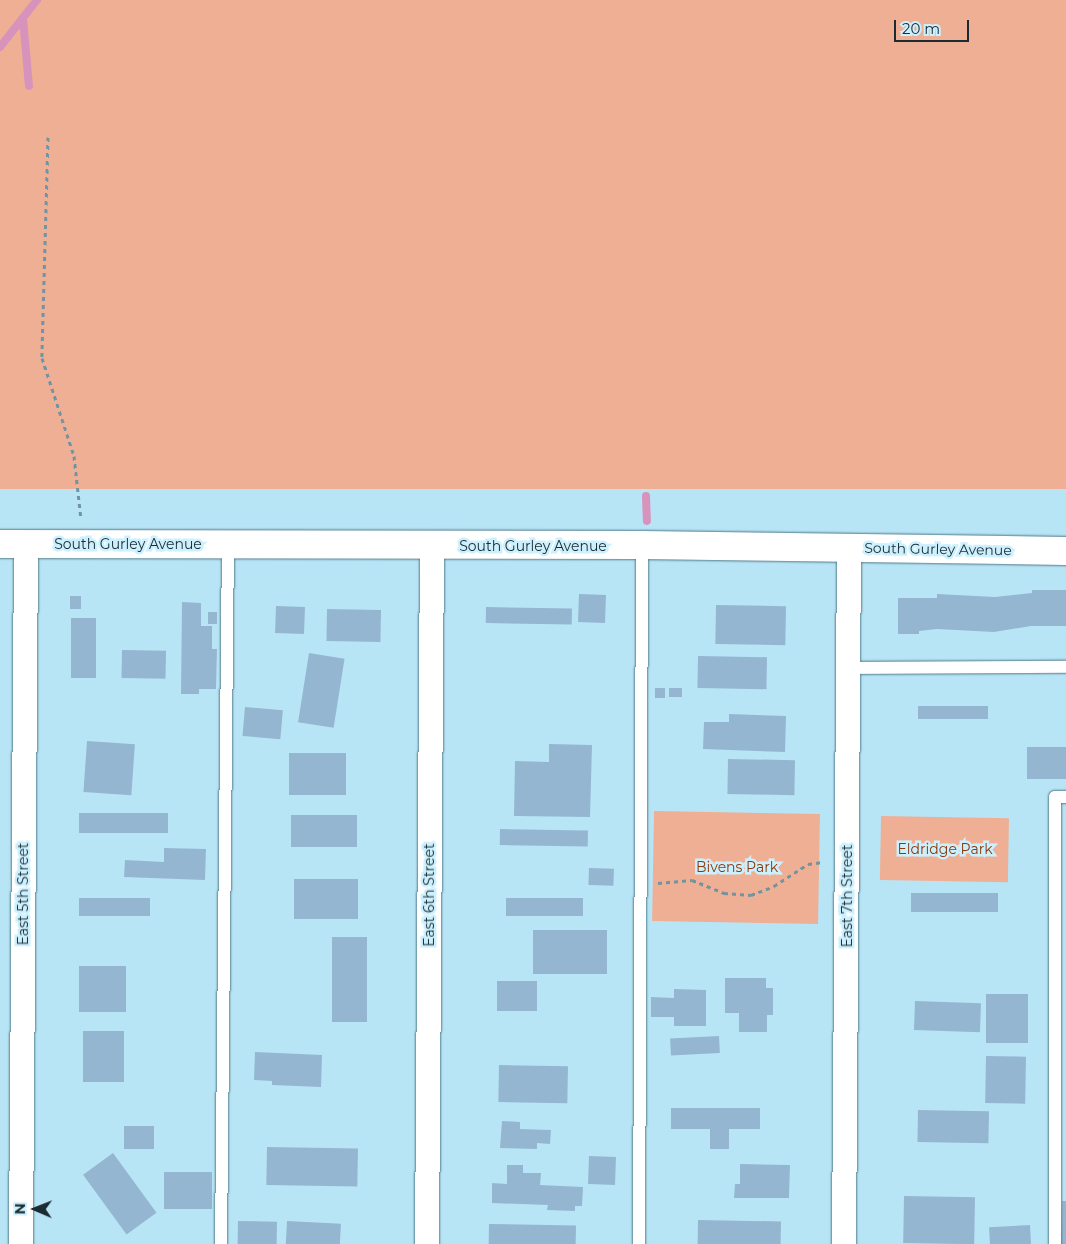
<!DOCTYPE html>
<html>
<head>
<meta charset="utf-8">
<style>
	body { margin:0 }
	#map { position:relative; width:1066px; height:1244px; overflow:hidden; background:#b8e5f6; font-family:Montserrat,sans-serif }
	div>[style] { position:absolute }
	.green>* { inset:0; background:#efaf95; transform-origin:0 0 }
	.stream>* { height:8px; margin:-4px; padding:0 4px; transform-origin:4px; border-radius:4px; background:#d793bb }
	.building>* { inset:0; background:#95b6d0; transform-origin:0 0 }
	.path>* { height:3px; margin-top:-1.5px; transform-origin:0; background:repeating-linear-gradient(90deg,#7294a0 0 4px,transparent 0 8px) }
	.roads { filter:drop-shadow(0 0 1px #507a89) drop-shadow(0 0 1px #507a89) }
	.service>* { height:12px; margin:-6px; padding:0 6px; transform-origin:6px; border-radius:6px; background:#fff }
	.minor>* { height:24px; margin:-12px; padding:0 12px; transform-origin:12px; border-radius:12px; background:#fff }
	.tertiary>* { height:28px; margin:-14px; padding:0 14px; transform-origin:14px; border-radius:14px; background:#fff }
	span { translate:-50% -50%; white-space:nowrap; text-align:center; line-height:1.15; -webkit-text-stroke:5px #cdf0fe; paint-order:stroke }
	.street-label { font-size:14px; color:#1a2c32 }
	.park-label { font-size:14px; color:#8c3708 }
	.north { position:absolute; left:10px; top:1184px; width:50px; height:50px; -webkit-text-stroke:4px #cdf0fe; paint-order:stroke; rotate:271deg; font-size:14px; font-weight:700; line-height:20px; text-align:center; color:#1a2c32 }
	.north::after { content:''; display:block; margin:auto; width:18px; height:22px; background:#1a2c32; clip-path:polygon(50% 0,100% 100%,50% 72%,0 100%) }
	.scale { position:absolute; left:894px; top:20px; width:75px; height:22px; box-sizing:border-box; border:2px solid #1a2c32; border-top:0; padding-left:6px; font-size:15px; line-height:18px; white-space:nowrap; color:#1a2c32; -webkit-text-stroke:4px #cdf0fe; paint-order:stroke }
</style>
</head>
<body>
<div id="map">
	<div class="green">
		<i style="left:0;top:0;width:1066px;height:489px"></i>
		<i style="left:654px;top:811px;width:166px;height:110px;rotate:1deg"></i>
		<i style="left:881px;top:816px;width:128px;height:64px;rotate:1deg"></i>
	</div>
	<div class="stream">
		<i style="left:23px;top:19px;width:67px;rotate:84.9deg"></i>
		<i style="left:0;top:47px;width:60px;rotate:-51.8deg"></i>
		<i style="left:646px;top:496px;width:25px;rotate:88deg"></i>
	</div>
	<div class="building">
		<i style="clip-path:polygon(1032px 590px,1066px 590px,1066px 626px,1031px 626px,994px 632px,937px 629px,919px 631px,919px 634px,898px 634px,898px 598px,937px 598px,937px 594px,995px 597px,1032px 593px)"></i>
		<i style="left:579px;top:594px;width:27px;height:28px;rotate:2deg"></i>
		<i style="left:70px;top:596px;width:11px;height:13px"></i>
		<i style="clip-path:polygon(182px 602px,201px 603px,201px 626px,212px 626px,212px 649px,217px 649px,216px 689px,199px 689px,199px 694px,181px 694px)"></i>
		<i style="left:716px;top:605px;width:70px;height:39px;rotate:1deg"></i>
		<i style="left:276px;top:606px;width:29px;height:27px;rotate:2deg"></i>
		<i style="left:486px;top:607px;width:86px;height:16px;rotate:1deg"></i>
		<i style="left:327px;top:609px;width:54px;height:32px;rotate:1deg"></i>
		<i style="left:208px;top:612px;width:9px;height:12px"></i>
		<i style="left:71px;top:618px;width:25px;height:60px"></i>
		<i style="left:122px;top:650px;width:44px;height:28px;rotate:1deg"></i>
		<i style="left:309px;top:653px;width:36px;height:70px;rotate:9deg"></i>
		<i style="left:698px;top:656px;width:69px;height:32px;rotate:1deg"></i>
		<i style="left:655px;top:688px;width:10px;height:10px"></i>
		<i style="left:669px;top:688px;width:13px;height:9px"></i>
		<i style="left:988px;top:706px;width:13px;height:70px;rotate:90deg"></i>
		<i style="left:245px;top:707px;width:38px;height:29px;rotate:5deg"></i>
		<i style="clip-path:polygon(729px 714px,786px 716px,785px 752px,703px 749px,704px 722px,729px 722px)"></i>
		<i style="left:87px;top:741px;width:48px;height:51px;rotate:4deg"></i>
		<i style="clip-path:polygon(549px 744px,592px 745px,590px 817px,514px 816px,515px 761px,549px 762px)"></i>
		<i style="left:1027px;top:747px;width:39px;height:32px"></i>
		<i style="left:289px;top:753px;width:57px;height:42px"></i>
		<i style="left:728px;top:759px;width:67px;height:35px;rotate:1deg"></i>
		<i style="left:168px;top:813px;width:20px;height:89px;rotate:90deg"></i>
		<i style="left:291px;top:815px;width:66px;height:32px"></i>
		<i style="left:500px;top:829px;width:88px;height:16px;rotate:1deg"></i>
		<i style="clip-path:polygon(164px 848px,206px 849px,205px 880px,124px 877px,125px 860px,164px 862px)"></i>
		<i style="left:589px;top:868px;width:25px;height:17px;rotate:2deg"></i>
		<i style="left:294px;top:879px;width:64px;height:40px"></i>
		<i style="left:911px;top:893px;width:87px;height:19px"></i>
		<i style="left:79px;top:898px;width:71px;height:18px"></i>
		<i style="left:506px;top:898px;width:77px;height:18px"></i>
		<i style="left:533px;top:930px;width:74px;height:44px"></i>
		<i style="left:332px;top:937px;width:35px;height:85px"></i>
		<i style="left:79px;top:966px;width:47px;height:46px"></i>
		<i style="clip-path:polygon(725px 978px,766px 978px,766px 988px,773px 988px,773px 1015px,767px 1015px,767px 1032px,739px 1032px,739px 1013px,725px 1013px)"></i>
		<i style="left:497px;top:981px;width:40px;height:30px"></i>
		<i style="clip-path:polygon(674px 989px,706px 990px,706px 1026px,674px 1026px,674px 1017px,651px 1017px,651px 997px,674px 998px)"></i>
		<i style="left:986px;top:994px;width:42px;height:49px"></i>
		<i style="left:915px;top:1001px;width:66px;height:29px;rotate:2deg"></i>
		<i style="left:83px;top:1031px;width:41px;height:51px"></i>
		<i style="left:719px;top:1036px;width:17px;height:49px;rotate:87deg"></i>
		<i style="clip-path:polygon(255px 1052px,322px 1055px,321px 1087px,272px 1085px,272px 1081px,254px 1080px)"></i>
		<i style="left:986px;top:1056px;width:40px;height:47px;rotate:1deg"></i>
		<i style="left:499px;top:1065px;width:69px;height:37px;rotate:1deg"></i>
		<i style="clip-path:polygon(671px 1108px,760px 1108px,760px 1129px,729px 1129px,729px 1149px,710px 1149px,710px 1129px,671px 1129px)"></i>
		<i style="left:918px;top:1110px;width:71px;height:32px;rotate:1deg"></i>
		<i style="clip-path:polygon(502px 1121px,520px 1122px,520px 1129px,551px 1130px,550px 1144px,537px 1143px,537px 1149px,500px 1148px)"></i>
		<i style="left:124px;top:1126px;width:30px;height:23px"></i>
		<i style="left:267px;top:1147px;width:91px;height:38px;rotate:1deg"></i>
		<i style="left:113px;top:1153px;width:74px;height:37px;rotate:54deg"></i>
		<i style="left:589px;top:1156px;width:27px;height:28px;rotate:2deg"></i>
		<i style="clip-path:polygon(740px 1164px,790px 1165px,789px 1198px,734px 1198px,735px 1184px,740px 1184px)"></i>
		<i style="clip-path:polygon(507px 1165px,523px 1165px,523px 1173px,541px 1173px,540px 1185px,583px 1187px,582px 1206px,575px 1206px,575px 1211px,547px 1210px,548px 1205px,492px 1203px,492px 1183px,507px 1184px)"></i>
		<i style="left:164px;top:1172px;width:48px;height:37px"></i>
		<i style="left:904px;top:1196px;width:71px;height:47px;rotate:1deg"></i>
		<i style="clip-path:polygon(1062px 1201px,1066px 1201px,1066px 1244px,1061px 1244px)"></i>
		<i style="left:698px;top:1220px;width:83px;height:24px;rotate:1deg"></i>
		<i style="left:238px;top:1221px;width:39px;height:23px;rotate:1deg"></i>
		<i style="left:287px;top:1221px;width:54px;height:23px;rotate:3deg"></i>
		<i style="left:489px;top:1224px;width:87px;height:20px;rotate:1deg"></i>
		<i style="left:1030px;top:1225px;width:19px;height:41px;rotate:87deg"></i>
	</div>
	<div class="path">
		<i style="left:48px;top:137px;width:221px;rotate:91.6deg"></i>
		<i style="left:42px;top:358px;width:103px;rotate:71.9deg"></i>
		<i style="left:74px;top:456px;width:63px;rotate:83.7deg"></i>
		<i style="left:658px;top:883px;width:34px;rotate:-5deg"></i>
		<i style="left:692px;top:880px;width:35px;rotate:22deg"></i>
		<i style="left:724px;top:893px;width:27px;rotate:4deg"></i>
		<i style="left:751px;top:895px;width:25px;rotate:-21deg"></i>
		<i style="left:774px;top:886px;width:40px;rotate:-32.9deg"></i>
		<i style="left:808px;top:864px;width:15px;rotate:-8deg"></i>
	</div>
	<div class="roads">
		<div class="service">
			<i style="left:848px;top:668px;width:218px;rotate:-0.3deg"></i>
			<i style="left:221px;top:1244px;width:699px;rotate:-89.43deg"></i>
			<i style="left:639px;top:1244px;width:699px;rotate:-89.75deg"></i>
			<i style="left:1055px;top:1244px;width:447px;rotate:-90deg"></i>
			<i style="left:1055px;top:797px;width:11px"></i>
		</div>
		<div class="minor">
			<i style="left:21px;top:1244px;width:700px;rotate:-89.59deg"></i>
			<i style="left:427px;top:1244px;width:698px;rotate:-89.59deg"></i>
			<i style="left:844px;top:1244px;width:696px;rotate:-89.59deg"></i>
		</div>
		<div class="tertiary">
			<i style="left:0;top:544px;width:642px;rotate:0.09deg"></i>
			<i style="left:642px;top:545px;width:424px;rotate:0.8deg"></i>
		</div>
	</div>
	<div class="street-label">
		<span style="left:128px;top:544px">South Gurley Avenue</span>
		<span style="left:533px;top:546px">South Gurley Avenue</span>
		<span style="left:938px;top:549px;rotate:1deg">South Gurley Avenue</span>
		<span style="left:23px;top:894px;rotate:-90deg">East 5th Street</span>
		<span style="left:429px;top:895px;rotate:-90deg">East 6th Street</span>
		<span style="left:847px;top:896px;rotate:-90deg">East 7th Street</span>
	</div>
	<div class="park-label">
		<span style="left:945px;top:849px">Eldridge Park</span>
		<span style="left:737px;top:867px">Bivens Park</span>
	</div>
	<div class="north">N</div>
	<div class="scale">20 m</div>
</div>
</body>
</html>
